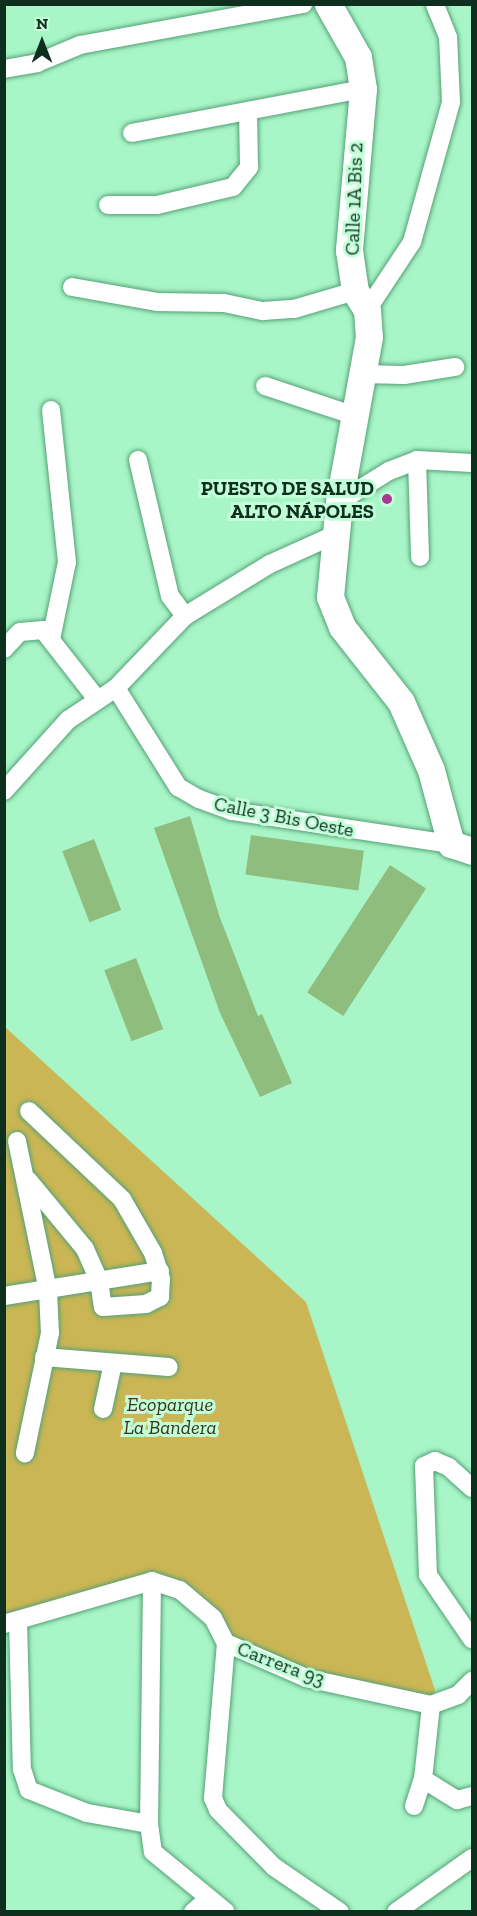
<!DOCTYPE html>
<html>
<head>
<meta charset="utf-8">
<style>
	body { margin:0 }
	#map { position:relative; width:477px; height:1916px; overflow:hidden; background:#a8f5c7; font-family:"Zilla Slab",serif }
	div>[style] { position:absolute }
	.green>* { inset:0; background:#cab654 }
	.building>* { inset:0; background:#8fbd7e; transform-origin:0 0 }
	.roads { filter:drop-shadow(0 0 2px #55a177) drop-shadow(0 0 2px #55a177) }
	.street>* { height:18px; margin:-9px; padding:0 9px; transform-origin:9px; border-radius:9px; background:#fff }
	.secondary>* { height:27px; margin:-13.5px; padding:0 13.5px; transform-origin:13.5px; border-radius:13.5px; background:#fff }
	.dots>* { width:16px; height:16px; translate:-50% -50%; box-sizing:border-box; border:3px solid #c2ffd9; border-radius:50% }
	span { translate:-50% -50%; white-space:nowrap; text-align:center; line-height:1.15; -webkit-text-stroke:6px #c2ffd9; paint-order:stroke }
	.street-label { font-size:20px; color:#0f2f1e }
	.poi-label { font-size:20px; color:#0f2f1e; font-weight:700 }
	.right { translate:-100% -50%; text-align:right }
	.park-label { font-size:20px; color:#39351f; font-style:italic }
	.frame { position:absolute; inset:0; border:6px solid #0f2f1e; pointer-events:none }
	.north { position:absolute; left:12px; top:12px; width:60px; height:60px; -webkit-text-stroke:4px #c2ffd9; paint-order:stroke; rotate:0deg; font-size:16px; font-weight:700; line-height:24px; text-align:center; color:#0f2f1e }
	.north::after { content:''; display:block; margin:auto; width:21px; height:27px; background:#0f2f1e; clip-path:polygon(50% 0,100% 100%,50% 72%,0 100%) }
</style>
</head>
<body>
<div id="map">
	<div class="green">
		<i style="clip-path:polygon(4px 1026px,306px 1302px,435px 1690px,431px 1705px,361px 1692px,226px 1643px,213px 1618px,152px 1581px,5px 1624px)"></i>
	</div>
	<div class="building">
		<i style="clip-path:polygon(190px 816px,219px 915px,258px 1016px,262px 1014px,292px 1083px,260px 1097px,220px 1013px,154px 828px)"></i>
		<i style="left:251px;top:835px;width:114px;height:40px;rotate:8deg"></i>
		<i style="left:94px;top:839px;width:76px;height:34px;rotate:69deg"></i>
		<i style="left:390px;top:865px;width:43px;height:152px;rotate:33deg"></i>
		<i style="left:136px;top:958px;width:76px;height:34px;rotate:69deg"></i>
	</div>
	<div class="roads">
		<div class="street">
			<i style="left:4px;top:69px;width:34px;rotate:-10deg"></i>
			<i style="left:37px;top:63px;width:47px;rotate:-22.7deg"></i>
			<i style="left:80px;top:45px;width:227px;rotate:-10.4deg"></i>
			<i style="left:132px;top:133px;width:235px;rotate:-10.8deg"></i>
			<i style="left:108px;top:205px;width:49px"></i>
			<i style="left:157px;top:205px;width:78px;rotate:-13.3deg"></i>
			<i style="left:233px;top:187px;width:26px;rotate:-51deg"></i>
			<i style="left:249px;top:167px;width:55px;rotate:-91deg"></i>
			<i style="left:72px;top:287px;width:86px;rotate:10deg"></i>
			<i style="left:157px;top:302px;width:67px;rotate:0.9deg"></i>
			<i style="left:224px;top:303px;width:40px;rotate:12deg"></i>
			<i style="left:263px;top:311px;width:31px;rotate:-4deg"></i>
			<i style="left:294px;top:309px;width:64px;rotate:-16.4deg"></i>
			<i style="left:367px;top:310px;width:82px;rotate:-56.5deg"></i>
			<i style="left:412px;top:242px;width:145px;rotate:-74.4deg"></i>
			<i style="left:451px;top:102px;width:65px;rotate:-92.6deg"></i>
			<i style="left:448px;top:37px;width:35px;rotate:-112deg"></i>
			<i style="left:362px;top:374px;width:42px;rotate:1.4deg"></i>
			<i style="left:404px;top:375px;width:52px;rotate:-8.9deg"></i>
			<i style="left:265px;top:386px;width:95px;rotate:18.4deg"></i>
			<i style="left:51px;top:410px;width:153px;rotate:84deg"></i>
			<i style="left:67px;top:562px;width:79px;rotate:101.7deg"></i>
			<i style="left:138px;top:460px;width:140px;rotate:76.8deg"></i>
			<i style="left:170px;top:596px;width:25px;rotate:53deg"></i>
			<i style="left:417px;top:460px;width:97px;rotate:88.2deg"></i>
			<i style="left:339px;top:502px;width:59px;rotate:-31.8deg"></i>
			<i style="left:389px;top:471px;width:30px;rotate:-21deg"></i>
			<i style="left:417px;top:460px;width:55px;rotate:3.1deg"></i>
			<i style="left:4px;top:649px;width:23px;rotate:-47deg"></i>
			<i style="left:20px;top:632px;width:23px;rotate:-5deg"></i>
			<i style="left:43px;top:630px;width:88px;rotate:52deg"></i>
			<i style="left:116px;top:688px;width:117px;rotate:57.9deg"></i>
			<i style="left:178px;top:787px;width:24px;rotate:30deg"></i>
			<i style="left:199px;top:799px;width:35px;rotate:20deg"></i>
			<i style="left:232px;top:811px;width:221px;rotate:8.6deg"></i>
			<i style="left:4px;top:791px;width:96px;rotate:-48deg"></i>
			<i style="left:68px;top:720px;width:58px;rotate:-33.7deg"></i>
			<i style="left:116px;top:688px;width:100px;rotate:-46.2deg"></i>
			<i style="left:185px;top:616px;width:100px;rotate:-31.5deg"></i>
			<i style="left:270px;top:564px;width:70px;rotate:-24.4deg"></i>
			<i style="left:17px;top:1141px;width:153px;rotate:78.3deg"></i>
			<i style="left:48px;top:1291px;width:42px;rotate:87.3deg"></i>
			<i style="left:50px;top:1333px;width:123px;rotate:101.8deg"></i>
			<i style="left:28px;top:1180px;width:89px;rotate:50.4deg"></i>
			<i style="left:85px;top:1249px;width:34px;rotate:66deg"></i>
			<i style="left:99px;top:1280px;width:27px;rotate:82deg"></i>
			<i style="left:103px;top:1307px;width:43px;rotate:-4deg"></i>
			<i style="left:146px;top:1304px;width:16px;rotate:-27deg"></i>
			<i style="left:160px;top:1297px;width:18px;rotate:-87deg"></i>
			<i style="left:161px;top:1279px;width:27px;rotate:-107deg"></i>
			<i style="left:153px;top:1253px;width:62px;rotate:-119.9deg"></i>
			<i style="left:122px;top:1199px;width:128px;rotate:-136.6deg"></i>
			<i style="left:4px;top:1296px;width:158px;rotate:-9.1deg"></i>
			<i style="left:44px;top:1357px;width:125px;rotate:4.6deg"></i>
			<i style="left:103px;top:1409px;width:47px;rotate:-77.7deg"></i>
			<i style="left:472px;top:1488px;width:31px;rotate:-138deg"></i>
			<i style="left:449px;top:1467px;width:15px;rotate:-157deg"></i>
			<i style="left:435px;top:1461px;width:12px;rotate:156deg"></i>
			<i style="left:424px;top:1466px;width:109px;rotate:87.9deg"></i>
			<i style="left:428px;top:1575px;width:78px;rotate:55.5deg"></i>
			<i style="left:152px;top:1581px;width:243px;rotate:90.7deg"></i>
			<i style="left:149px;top:1824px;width:28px;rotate:82deg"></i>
			<i style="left:153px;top:1852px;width:94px;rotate:39.4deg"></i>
			<i style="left:18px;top:1621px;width:148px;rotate:88.5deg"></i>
			<i style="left:22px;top:1769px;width:22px;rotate:72deg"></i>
			<i style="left:29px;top:1790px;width:62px;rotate:21.6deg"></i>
			<i style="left:87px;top:1813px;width:63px;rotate:10.1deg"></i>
			<i style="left:4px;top:1624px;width:154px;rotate:-16.2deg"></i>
			<i style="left:152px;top:1581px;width:29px;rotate:18deg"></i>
			<i style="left:180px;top:1590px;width:43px;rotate:40.3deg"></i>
			<i style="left:213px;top:1618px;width:28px;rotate:63deg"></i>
			<i style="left:226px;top:1643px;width:87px;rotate:23.6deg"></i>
			<i style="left:306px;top:1678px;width:128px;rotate:12.2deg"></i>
			<i style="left:431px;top:1705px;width:29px;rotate:-20deg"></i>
			<i style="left:458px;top:1695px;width:20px;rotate:-45deg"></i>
			<i style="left:226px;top:1643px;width:156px;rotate:94.8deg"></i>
			<i style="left:213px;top:1798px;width:13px;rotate:67deg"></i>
			<i style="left:218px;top:1810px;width:80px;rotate:45.5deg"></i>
			<i style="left:274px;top:1867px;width:80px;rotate:34.3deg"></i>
			<i style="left:423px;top:1779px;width:40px;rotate:32deg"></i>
			<i style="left:457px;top:1800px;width:16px;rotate:-15deg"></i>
			<i style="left:414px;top:1806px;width:28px;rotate:-72deg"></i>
			<i style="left:423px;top:1779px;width:74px;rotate:-83.8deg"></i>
			<i style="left:193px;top:1912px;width:21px;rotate:-41deg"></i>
			<i style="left:396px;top:1912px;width:93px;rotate:-35.4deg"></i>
		</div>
		<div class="secondary">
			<i style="left:328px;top:4px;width:61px;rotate:60.5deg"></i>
			<i style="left:358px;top:57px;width:32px;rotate:81deg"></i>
			<i style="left:363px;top:89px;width:162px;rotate:95deg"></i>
			<i style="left:349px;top:250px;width:41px;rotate:81.7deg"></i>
			<i style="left:355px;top:291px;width:22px;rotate:58deg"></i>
			<i style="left:367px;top:310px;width:27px;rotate:86deg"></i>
			<i style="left:369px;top:337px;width:168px;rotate:100.3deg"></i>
			<i style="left:339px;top:502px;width:95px;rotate:95.4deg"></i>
			<i style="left:330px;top:597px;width:32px;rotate:68deg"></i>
			<i style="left:342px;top:627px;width:95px;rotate:51.8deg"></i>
			<i style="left:401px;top:702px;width:74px;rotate:66.2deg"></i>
			<i style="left:431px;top:770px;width:77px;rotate:74.9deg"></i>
			<i style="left:451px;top:844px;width:22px;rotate:18deg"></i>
		</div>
	</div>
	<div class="dots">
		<i style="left:387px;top:499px;background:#aa3791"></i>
	</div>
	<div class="street-label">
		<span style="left:354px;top:199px;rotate:-88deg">Calle 1A Bis 2</span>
		<span style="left:284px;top:817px;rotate:11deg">Calle 3 Bis Oeste</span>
		<span style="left:281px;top:1664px;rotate:21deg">Carrera 93</span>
	</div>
	<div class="poi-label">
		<span class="right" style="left:374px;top:500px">PUESTO DE SALUD<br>ALTO NÁPOLES</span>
	</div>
	<div class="park-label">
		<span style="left:170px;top:1416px">Ecoparque<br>La Bandera</span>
	</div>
	<div class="frame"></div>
	<div class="north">N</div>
</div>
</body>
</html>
